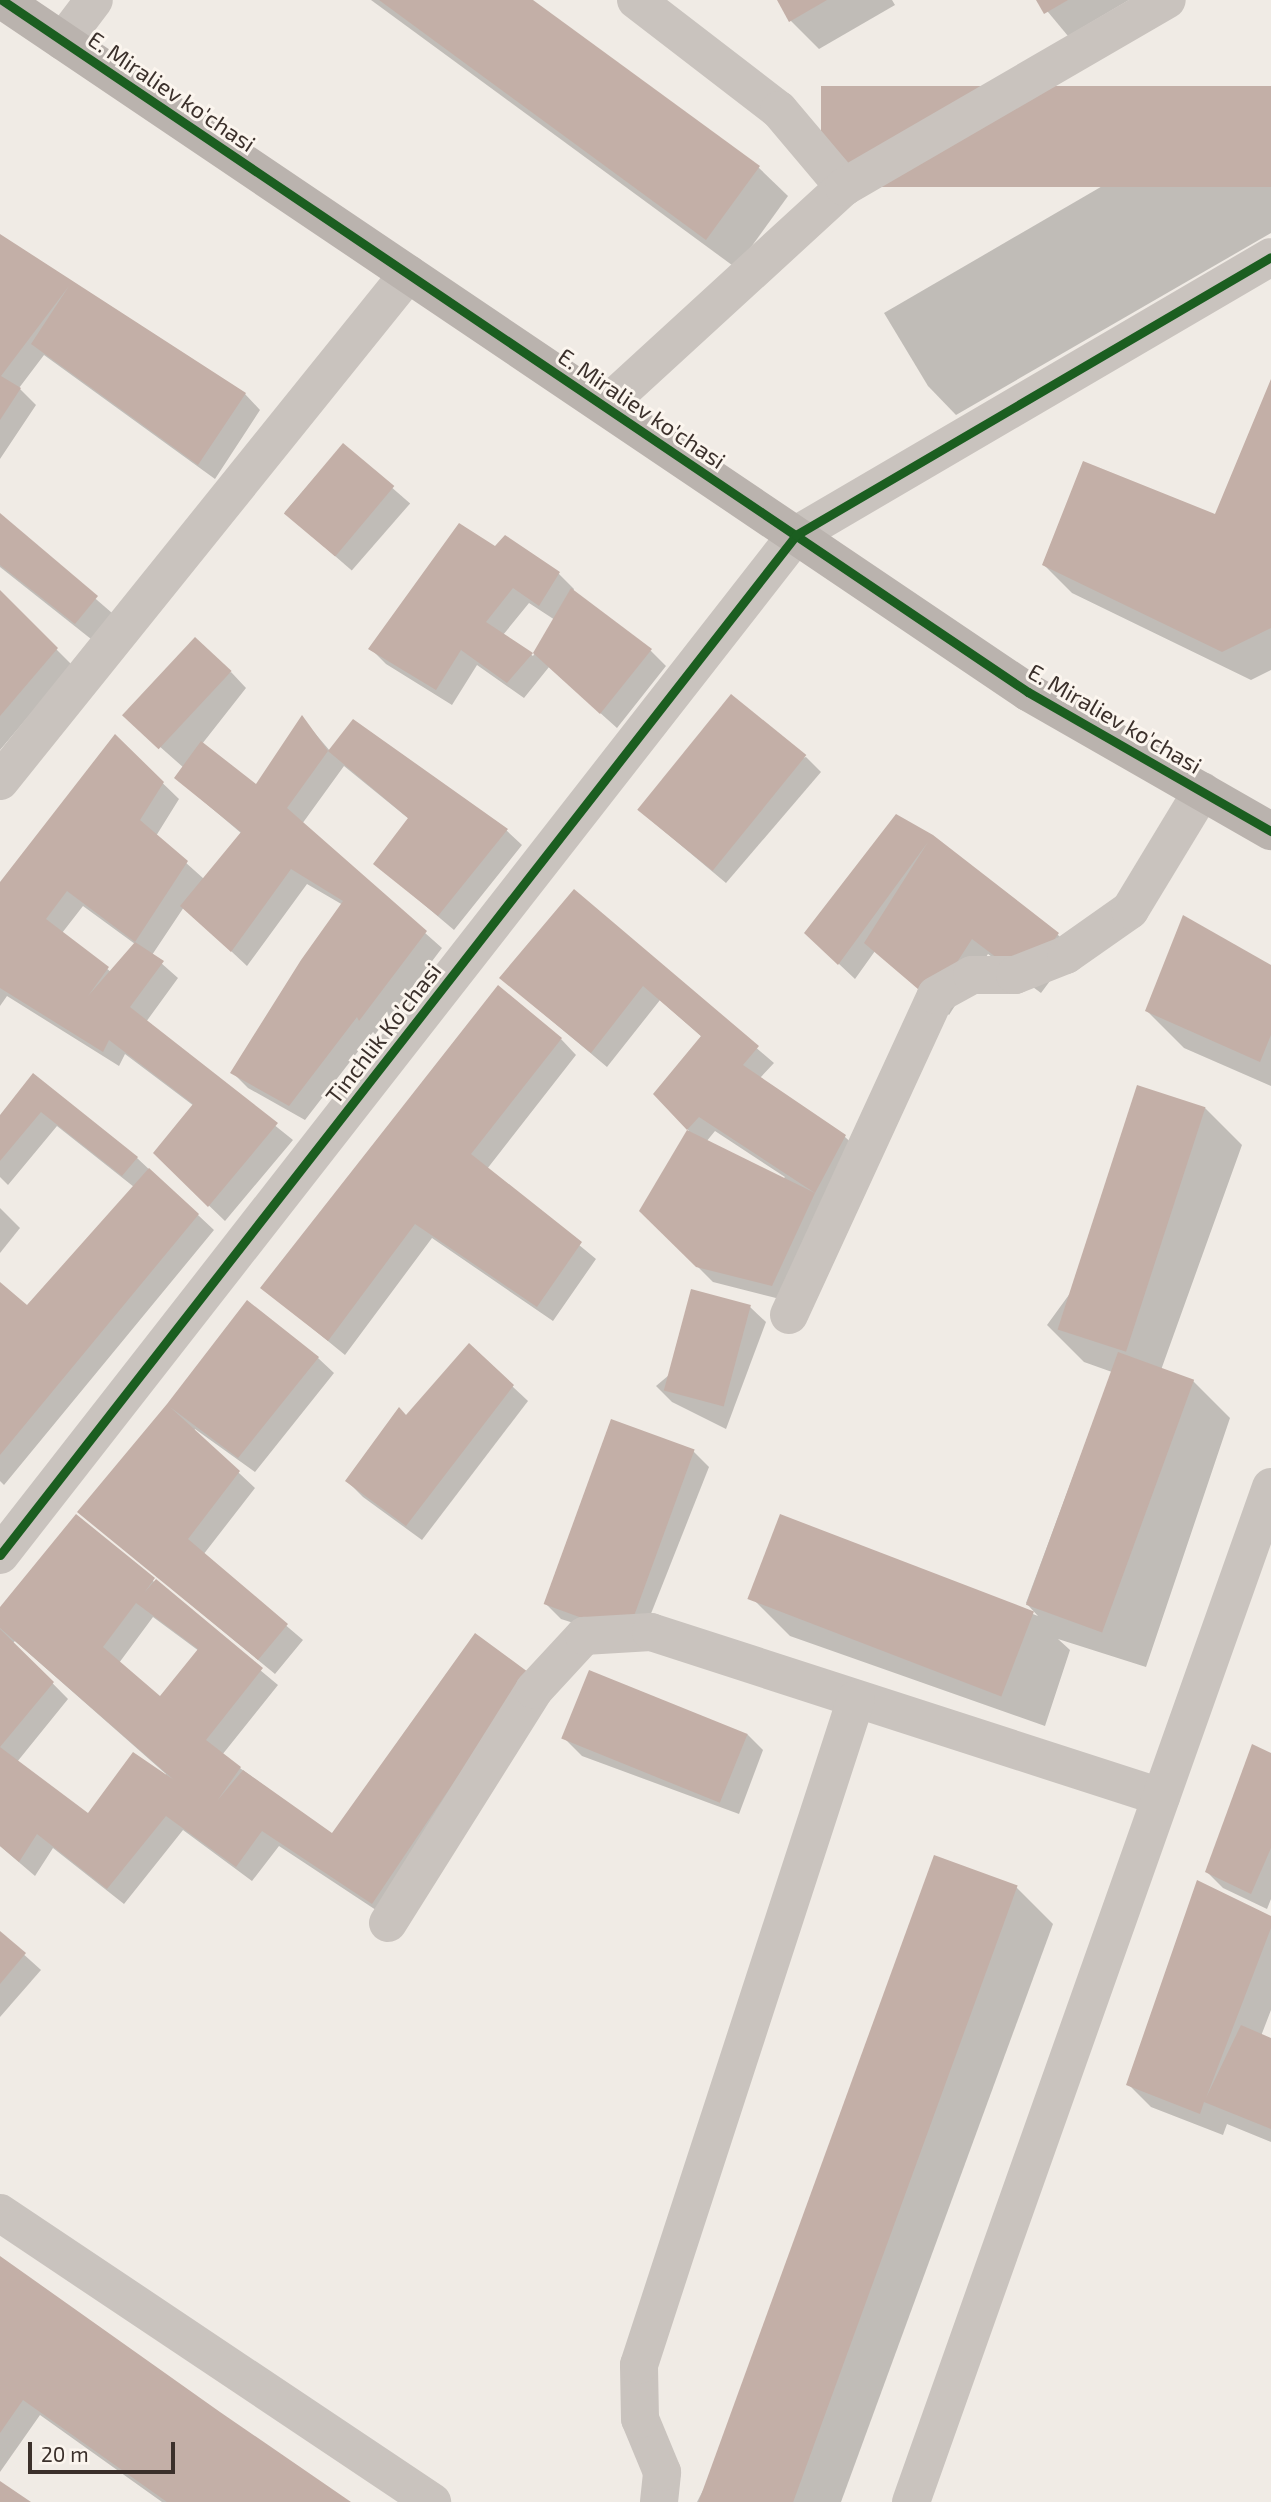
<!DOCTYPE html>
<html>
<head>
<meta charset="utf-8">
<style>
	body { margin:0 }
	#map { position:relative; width:1271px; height:2502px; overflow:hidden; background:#f0ebe5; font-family:"Exo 2",sans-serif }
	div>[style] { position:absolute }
	.shadow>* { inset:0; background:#0003; transform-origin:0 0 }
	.building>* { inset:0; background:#c3afa7; transform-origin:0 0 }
	.street>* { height:38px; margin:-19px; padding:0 19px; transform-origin:19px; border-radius:19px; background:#c9c3be }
	.secondary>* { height:38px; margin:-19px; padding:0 19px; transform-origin:19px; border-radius:19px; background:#bab3ae }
	.cycleway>* { height:9px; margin:-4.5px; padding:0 4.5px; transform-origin:4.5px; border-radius:4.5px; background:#1b5e20 }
	span { translate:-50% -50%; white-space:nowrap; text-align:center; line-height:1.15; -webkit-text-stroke:6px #fbf5ee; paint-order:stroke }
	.street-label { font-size:23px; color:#3b302b }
	.scale { position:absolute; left:28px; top:2442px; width:147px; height:32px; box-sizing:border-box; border:4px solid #3b302b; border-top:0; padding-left:9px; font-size:21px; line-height:24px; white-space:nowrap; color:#3b302b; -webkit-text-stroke:5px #fbf5ee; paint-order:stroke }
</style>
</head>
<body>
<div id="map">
	<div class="shadow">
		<i style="clip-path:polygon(371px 0,530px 0,759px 168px,788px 196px,736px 268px)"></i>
		<i style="clip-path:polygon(779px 0,892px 0,895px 5px,819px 49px,791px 21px)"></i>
		<i style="clip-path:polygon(1038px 0,1129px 0,1068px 36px)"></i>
		<i style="clip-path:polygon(1271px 88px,1271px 233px,956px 415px,928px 386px,884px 313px)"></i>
		<i style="clip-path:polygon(0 236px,245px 394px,260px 410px,215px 479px,44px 355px,19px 388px,36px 405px,0 459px)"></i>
		<i style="clip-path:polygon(1271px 384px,1271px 670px,1251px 680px,1072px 593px,1044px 565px,1216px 516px)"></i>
		<i style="left:343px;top:445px;width:89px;height:89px;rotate:41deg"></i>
		<i style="clip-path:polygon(0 516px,112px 613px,91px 639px,0 567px)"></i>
		<i style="clip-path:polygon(evenodd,496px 549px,559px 574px,574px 589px,573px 592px,651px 651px,666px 666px,617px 728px,549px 667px,524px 698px,477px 665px,452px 705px,386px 664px,370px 648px,496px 549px,529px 603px,555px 620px,533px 656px,503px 635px,529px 603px)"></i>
		<i style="clip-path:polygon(0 593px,72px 665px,0 750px)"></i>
		<i style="clip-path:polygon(evenodd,231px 672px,246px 688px,202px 744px,256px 786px,302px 718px,330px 751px,506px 830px,522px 845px,454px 930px,376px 864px,409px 819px,344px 766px,302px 824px,442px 948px,376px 1035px,373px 1032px,305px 1120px,248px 1088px,232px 1072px,343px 905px,307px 884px,247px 966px,184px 907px,152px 955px,178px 978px,146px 1022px,293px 1140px,225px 1221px,171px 1169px,194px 1106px,125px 1054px,119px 1066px,7px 996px,0 1006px,0 887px,115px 737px,179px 799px,156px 836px,204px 879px,241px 833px,176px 778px,184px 768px,132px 722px,231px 672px,83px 906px,135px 944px,111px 972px,62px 933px,83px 906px)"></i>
		<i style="clip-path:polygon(806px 757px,821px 772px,726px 883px,640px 811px)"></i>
		<i style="clip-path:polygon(897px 816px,1057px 934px,1073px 950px,1041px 993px,988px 954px,949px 1015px,875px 951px,855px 979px,822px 948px)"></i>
		<i style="clip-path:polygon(evenodd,574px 892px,774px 1063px,760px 1078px,845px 1137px,861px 1152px,788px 1301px,713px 1282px,641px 1210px,689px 1131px,655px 1094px,702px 1037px,660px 1000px,607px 1067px,501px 978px,574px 892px,715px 1131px,785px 1177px,783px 1179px,706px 1142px,715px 1131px)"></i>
		<i style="clip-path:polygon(1271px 967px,1271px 1086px,1184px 1048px,1147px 1011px)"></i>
		<i style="clip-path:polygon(561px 1039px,576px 1055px,487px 1169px,596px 1259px,553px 1321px,432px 1238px,345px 1355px,263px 1288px)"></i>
		<i style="clip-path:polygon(33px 1076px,137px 1158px,214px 1230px,4px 1485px,0 1481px,0 1284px,27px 1307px,134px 1187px,57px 1126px,8px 1185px,0 1177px,0 1118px)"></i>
		<i style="clip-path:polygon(1205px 1108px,1242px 1145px,1161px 1370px,1193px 1381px,1230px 1418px,1146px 1667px,1058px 1639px,1070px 1650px,1045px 1726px,790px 1636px,753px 1599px,781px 1516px,1038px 1616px,1026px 1603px,1112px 1372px,1084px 1362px,1047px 1325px)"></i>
		<i style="clip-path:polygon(0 1208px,20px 1228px,0 1253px)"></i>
		<i style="clip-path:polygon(750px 1307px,766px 1322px,726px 1429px,672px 1402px,656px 1386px)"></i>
		<i style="clip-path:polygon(318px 1358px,334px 1373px,255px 1472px,195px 1429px,194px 1431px,255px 1488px,203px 1555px,303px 1640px,275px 1674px,79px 1512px,168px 1405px)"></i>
		<i style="clip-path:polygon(512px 1386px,528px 1401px,422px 1540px,363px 1497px,347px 1481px,407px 1417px)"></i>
		<i style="clip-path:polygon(693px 1451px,709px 1467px,639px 1644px,561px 1619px,545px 1603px)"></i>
		<i style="clip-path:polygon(evenodd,76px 1517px,278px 1685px,222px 1755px,333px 1836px,527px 1674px,388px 1918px,279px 1846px,252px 1881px,183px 1830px,124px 1904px,53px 1848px,35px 1876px,0 1846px,0 1610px,76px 1517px,153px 1617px,199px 1651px,160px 1699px,119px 1663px,153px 1617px,76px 1517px,15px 1641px,166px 1774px,165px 1776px,89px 1816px,17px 1762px,68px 1699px,13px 1643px,15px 1641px)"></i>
		<i style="clip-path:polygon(747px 1734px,763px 1750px,739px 1814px,582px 1756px,566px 1740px)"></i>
		<i style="clip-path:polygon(1271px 1755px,1271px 1899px,1267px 1909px,1223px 1888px,1207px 1872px)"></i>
		<i style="clip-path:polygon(1016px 1887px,1053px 1924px,841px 2502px,697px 2502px)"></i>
		<i style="clip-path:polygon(1271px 1918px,1271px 2010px,1261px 2036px,1271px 2040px,1271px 2142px,1227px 2124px,1223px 2135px,1151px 2107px,1128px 2084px)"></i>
		<i style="clip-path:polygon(0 1933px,41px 1970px,0 2017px)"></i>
		<i style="clip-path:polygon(0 2257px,220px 2414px,348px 2502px,162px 2502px,40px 2415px,0 2472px)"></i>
	</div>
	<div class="building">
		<i style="clip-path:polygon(379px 0,533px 0,760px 166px,706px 240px)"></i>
		<i style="clip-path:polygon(777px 0,827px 0,789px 22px)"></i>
		<i style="clip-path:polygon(1036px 0,1068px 0,1044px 14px)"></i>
		<i style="left:1271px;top:86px;width:101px;height:450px;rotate:90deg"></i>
		<i style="clip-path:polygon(0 234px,246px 393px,198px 465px,31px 344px,69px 286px,1px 376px,21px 388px,0 420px)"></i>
		<i style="clip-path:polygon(1271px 379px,1271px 628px,1222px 652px,1042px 565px,1083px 461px,1215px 514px)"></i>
		<i style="left:343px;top:443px;width:67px;height:92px;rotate:40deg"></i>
		<i style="clip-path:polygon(0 513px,98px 596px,75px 624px,0 565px)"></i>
		<i style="clip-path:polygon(459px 523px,495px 546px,505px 535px,560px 572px,539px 606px,513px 588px,486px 622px,533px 653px,507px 683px,461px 650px,436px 690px,368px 649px)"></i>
		<i style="clip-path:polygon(571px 588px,652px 649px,600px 714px,533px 653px)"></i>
		<i style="clip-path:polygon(0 590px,58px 648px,0 716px)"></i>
		<i style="left:195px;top:637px;width:50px;height:107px;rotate:43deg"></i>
		<i style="left:731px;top:694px;width:97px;height:149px;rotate:39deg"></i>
		<i style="clip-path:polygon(302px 715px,328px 751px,353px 719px,508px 829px,438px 916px,373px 864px,408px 818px,328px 751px,287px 808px,427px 931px,359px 1021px,357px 1017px,289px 1106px,230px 1073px,301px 960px,343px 901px,291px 869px,231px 952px,180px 906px,241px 832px,174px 778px,201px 741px,256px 784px)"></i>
		<i style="clip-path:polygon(evenodd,115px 734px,164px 782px,140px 820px,188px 861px,135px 942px,164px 961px,130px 1007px,278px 1123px,208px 1207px,153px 1153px,193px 1104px,109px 1040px,103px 1052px,0 988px,0 882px,115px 734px,67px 891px,135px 942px,88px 996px,109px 967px,46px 919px,67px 891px)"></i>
		<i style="clip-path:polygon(896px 814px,933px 835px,1059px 933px,1025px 979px,972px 939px,932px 1001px,864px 943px,928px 842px,838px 965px,804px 933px)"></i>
		<i style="clip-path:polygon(574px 889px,759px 1046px,743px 1065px,846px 1135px,815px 1193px,699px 1117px,687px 1130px,653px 1094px,701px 1036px,643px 986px,591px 1053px,499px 978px)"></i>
		<i style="clip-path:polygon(1183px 915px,1271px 965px,1271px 1035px,1260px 1062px,1145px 1011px)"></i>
		<i style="clip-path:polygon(498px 985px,562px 1038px,471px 1154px,582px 1242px,537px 1307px,415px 1224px,328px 1341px,260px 1288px)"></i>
		<i style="clip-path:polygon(33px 1073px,138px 1157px,122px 1176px,41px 1112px,0 1161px,0 1115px)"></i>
		<i style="left:1137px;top:1085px;width:72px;height:257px;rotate:18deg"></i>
		<i style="clip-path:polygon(687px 1130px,815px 1193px,772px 1286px,696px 1267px,639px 1211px)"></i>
		<i style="clip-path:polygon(149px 1168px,199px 1214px,0 1455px,0 1282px,27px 1305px)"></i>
		<i style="left:691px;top:1289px;width:62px;height:105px;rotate:15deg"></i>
		<i style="clip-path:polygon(247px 1300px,319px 1357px,238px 1458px,170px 1407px,240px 1471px,188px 1539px,288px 1624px,258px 1660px,77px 1512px,167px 1404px)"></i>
		<i style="clip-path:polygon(469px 1343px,514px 1385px,406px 1526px,345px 1481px,399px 1407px,406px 1415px)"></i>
		<i style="left:1118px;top:1352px;width:81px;height:269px;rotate:20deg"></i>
		<i style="left:611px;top:1419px;width:89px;height:197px;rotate:20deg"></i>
		<i style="clip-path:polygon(evenodd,76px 1514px,155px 1578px,144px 1593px,156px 1579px,263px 1668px,206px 1740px,241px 1767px,217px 1801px,243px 1770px,332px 1833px,475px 1633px,528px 1672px,372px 1904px,262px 1831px,236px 1867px,166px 1816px,107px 1889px,37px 1834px,19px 1862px,0 1846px,0 1629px,54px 1682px,0 1747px,88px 1813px,133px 1752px,174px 1780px,0 1628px,0 1607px,76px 1514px,136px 1603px,198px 1649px,160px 1696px,103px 1647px,136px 1603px)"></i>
		<i style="left:780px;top:1514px;width:272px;height:91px;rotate:21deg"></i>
		<i style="left:589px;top:1670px;width:171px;height:74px;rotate:22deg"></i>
		<i style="clip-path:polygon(1252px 1744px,1271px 1753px,1271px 1848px,1251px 1894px,1205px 1872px)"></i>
		<i style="left:934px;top:1855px;width:89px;height:690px;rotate:20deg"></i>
		<i style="clip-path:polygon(1197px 1880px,1271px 1916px,1271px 1928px,1206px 2098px,1241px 2025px,1271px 2038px,1271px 2129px,1204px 2102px,1200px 2114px,1126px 2085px)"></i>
		<i style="clip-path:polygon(0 1931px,26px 1953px,0 1984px)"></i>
		<i style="clip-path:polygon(0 2256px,220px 2412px,351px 2502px,167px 2502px,23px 2400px,0 2433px)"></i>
		<i style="clip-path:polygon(0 2481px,31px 2502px,0 2502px)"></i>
	</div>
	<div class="street">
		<i style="left:636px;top:0;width:180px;rotate:37.6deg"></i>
		<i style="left:779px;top:110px;width:101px;rotate:49.8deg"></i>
		<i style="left:63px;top:41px;width:51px;rotate:-52.9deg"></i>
		<i style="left:605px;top:406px;width:324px;rotate:-42.5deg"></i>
		<i style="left:844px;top:187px;width:373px;rotate:-30.1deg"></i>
		<i style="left:0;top:781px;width:651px;rotate:-51.18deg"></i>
		<i style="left:789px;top:1315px;width:352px;rotate:-65.3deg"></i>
		<i style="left:936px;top:995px;width:41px;rotate:-29.1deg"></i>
		<i style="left:972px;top:975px;width:43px"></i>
		<i style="left:1015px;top:975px;width:55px;rotate:-21.4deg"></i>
		<i style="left:1066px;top:955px;width:78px;rotate:-35.1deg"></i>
		<i style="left:1130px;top:910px;width:139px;rotate:-58.8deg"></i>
		<i style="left:0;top:1555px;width:1294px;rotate:-52.03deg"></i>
		<i style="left:796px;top:535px;width:550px;rotate:-30.34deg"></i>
		<i style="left:388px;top:1923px;width:275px;rotate:-57.9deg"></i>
		<i style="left:534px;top:1690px;width:74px;rotate:-47.2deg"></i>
		<i style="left:584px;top:1636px;width:67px;rotate:-3.4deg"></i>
		<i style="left:651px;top:1632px;width:536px;rotate:17.93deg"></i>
		<i style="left:0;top:2213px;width:520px;rotate:33.78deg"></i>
		<i style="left:659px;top:2502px;width:30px;rotate:-84deg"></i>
		<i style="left:662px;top:2472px;width:57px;rotate:-112.5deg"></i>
		<i style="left:640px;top:2419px;width:54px;rotate:-91.1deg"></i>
		<i style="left:639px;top:2365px;width:700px;rotate:-71.95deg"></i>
		<i style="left:911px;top:2502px;width:1077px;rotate:-70.47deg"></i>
	</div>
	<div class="secondary">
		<i style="left:2px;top:0;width:1238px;rotate:34deg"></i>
		<i style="left:1028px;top:692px;width:280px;rotate:29.8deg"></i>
	</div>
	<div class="cycleway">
		<i style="left:2px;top:0;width:1238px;rotate:34deg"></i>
		<i style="left:1028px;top:692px;width:280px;rotate:29.8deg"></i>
		<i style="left:0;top:1555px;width:1294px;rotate:-52.03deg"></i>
		<i style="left:796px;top:535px;width:550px;rotate:-30.34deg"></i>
	</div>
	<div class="street-label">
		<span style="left:172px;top:91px;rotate:34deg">E. Miraliev ko'chasi</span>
		<span style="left:642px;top:408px;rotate:34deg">E. Miraliev ko'chasi</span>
		<span style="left:1115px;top:718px;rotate:30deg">E. Miraliev ko'chasi</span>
		<span style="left:383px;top:1033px;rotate:-52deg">Tinchlik Ko’chasi</span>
	</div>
	<div class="scale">20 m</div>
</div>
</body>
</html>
